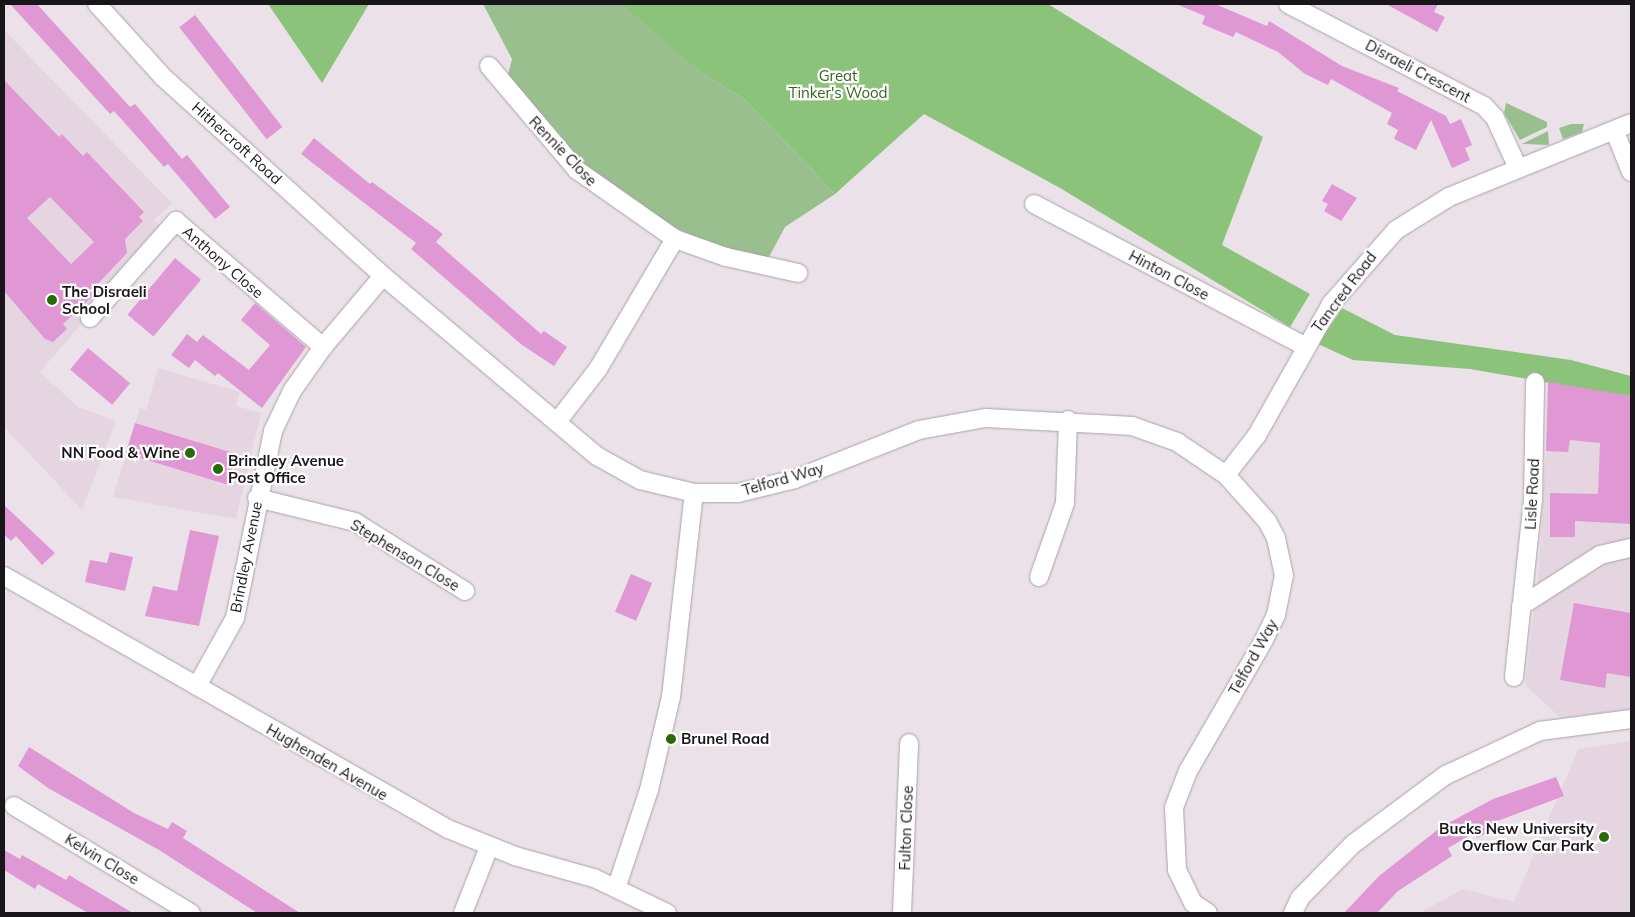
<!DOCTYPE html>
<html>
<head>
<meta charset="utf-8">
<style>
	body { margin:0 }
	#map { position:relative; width:1635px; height:917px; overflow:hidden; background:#ebe2e9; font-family:Mulish,sans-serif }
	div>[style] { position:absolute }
	.built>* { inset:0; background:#e5d5e1 }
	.green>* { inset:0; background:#9abf8f }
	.forest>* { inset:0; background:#8cc37b }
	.building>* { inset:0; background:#e098d4; transform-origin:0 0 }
	.roads { filter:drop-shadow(0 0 1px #a9a1a7) drop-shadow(0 0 1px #a9a1a7) }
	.minor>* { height:18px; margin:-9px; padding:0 9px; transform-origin:9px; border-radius:9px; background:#fff }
	.dots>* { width:14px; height:14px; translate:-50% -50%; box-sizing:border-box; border:2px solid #fff; border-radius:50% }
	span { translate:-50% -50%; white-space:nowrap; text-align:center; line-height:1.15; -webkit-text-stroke:4.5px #fff; paint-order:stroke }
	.street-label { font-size:15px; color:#191619 }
	.park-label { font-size:15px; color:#31651f }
	.poi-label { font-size:15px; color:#191619; font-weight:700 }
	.left { translate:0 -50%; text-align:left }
	.right { translate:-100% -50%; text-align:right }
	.frame { position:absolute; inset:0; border:5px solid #191619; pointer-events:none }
</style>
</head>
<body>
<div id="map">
	<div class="built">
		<i style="clip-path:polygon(4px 30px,172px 203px,154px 220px,163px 229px,40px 372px,78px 407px,116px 421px,82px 510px,4px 427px)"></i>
		<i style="clip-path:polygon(158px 368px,240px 392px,236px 406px,261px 413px,236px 519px,113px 497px,140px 408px,146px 410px)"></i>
		<i style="clip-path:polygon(1550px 382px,1631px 397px,1631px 709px,1561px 718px,1525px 685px,1539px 567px)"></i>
		<i style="clip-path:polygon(1631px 741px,1631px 913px,1419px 913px,1463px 889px,1514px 902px,1578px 749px)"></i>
	</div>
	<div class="green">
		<i style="clip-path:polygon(483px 4px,622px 4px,631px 8px,699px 71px,744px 99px,835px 194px,785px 227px,769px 257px,736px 253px,675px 228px,591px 175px,507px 78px,512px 59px)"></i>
		<i style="clip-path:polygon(1506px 103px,1547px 122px,1547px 127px,1520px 140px,1504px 113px)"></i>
		<i style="clip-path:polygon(1571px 124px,1584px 124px,1582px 132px,1563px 139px,1559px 128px)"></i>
		<i style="clip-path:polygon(1548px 131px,1549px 145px,1522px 144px)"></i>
	</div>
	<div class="forest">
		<i style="clip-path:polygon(268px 4px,369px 4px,322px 83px)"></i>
		<i style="clip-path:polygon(622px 4px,1048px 4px,1263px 137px,1222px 245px,1310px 294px,1290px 327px,1060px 188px,924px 114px,835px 194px,744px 99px,699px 71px)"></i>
		<i style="clip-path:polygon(1342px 308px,1395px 335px,1571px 360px,1631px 376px,1631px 397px,1470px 369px,1353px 360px,1318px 344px)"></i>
	</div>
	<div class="building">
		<i style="clip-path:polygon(10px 4px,37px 4px,130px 107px,135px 104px,182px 159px,187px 155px,230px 207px,215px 219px,168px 164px,164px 167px,114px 111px,110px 114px)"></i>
		<i style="clip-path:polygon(1176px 4px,1215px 4px,1267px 26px,1269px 21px,1342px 66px,1399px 88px,1397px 91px,1446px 116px,1450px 124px,1461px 119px,1472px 145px,1465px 148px,1470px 160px,1452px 168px,1431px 120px,1416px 150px,1394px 139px,1398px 130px,1387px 124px,1392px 113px,1331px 79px,1328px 85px,1305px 74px,1278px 52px,1236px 32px,1233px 37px,1202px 24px,1205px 16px)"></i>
		<i style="clip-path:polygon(1386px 4px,1438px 4px,1434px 12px,1445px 17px,1437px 32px)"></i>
		<i style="left:195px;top:15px;width:142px;height:20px;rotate:52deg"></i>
		<i style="clip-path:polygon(evenodd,4px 80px,59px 137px,62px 134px,83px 156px,87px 152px,144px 212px,139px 217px,143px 221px,125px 239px,127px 253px,94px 288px,97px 292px,63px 324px,67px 329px,53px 342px,45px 339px,4px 291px,4px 80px,50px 197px,94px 242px,71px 264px,27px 218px,50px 197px)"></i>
		<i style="clip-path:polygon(314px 138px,370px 184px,372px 182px,431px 225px,443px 234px,436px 242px,541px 334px,544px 331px,567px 347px,554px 366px,522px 345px,411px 249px,416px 243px,301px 154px)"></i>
		<i style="clip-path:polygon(1332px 184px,1357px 198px,1341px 221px,1324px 211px,1328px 204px,1322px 201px)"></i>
		<i style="left:175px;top:258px;width:34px;height:74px;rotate:40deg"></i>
		<i style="clip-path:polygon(255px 303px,306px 347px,262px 408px,218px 373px,215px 376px,195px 360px,189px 368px,171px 355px,187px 334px,197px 342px,203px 335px,249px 370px,270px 345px,241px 320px)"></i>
		<i style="left:88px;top:348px;width:55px;height:28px;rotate:40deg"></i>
		<i style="clip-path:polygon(1548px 382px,1631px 396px,1631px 524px,1575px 521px,1575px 537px,1550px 537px,1550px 493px,1598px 494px,1600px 443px,1570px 440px,1568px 452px,1546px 451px)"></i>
		<i style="left:135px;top:423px;width:106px;height:32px;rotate:17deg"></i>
		<i style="clip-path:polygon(4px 505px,55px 553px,42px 565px,16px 536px,11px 541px,4px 534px)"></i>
		<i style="clip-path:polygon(190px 530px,219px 536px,199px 626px,145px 616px,153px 586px,177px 591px)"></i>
		<i style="clip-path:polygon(110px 552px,133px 557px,125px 591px,85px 582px,90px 560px,107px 563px)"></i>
		<i style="left:631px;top:574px;width:23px;height:41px;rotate:23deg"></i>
		<i style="clip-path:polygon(1574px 603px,1631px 613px,1631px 677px,1607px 673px,1605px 688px,1560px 680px)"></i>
		<i style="clip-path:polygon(29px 747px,134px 813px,168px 829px,172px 822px,187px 831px,183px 838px,300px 913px,257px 913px,159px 850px,48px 788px,18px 766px)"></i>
		<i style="clip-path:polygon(1556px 777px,1564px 796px,1487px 825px,1491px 831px,1477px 838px,1474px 833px,1448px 848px,1452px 856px,1398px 891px,1377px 913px,1344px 913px,1379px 876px,1441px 827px,1493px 799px)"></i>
		<i style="clip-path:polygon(4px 850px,20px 859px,22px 855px,66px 880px,69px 875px,133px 913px,88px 913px,38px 884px,35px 889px,4px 870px)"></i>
	</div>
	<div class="roads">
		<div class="minor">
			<i style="left:97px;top:4px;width:98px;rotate:47.9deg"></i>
			<i style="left:163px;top:77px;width:297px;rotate:42.1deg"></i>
			<i style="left:383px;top:276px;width:280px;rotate:40.1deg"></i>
			<i style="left:597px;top:456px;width:49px;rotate:29.2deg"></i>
			<i style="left:640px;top:480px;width:56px;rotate:13.5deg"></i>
			<i style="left:694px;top:493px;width:44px"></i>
			<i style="left:738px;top:493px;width:59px;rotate:-13.8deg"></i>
			<i style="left:795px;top:479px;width:133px;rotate:-21.6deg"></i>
			<i style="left:919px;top:430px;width:68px;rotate:-10.2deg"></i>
			<i style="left:986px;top:418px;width:146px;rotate:3.1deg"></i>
			<i style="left:1132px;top:426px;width:48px;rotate:19.6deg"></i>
			<i style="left:1177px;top:442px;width:59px;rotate:34deg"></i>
			<i style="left:1226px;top:475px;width:62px;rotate:48.3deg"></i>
			<i style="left:1267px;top:521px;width:19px;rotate:62deg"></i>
			<i style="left:1276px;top:538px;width:38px;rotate:78deg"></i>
			<i style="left:1284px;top:575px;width:41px;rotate:101.3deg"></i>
			<i style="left:1276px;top:615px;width:28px;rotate:116deg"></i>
			<i style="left:1264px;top:640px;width:151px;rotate:120.1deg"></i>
			<i style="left:1188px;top:771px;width:40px;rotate:111deg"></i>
			<i style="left:1174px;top:808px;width:62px;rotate:87.2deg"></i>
			<i style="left:1177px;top:870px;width:37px;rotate:64deg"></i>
			<i style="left:1193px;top:903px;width:18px;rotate:34deg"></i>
			<i style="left:1288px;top:4px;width:221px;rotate:27.5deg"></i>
			<i style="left:1484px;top:106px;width:16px;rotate:47deg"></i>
			<i style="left:1495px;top:118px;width:55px;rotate:65.3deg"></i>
			<i style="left:489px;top:66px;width:136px;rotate:49.8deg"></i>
			<i style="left:577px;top:170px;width:120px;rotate:35.1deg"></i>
			<i style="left:1615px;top:132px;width:43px;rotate:68.2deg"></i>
			<i style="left:1034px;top:204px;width:305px;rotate:27.7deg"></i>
			<i style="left:90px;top:318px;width:130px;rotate:-48.4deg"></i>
			<i style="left:176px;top:221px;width:194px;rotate:40.6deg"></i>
			<i style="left:557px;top:422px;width:67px;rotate:-52.3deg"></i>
			<i style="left:598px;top:369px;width:151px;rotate:-59.4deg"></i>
			<i style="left:675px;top:239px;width:54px;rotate:19.4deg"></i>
			<i style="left:726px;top:257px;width:74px;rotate:12.5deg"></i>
			<i style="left:1226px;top:475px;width:51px;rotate:-52.2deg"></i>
			<i style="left:1257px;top:435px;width:150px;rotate:-60.5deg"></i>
			<i style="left:1331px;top:304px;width:98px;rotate:-48.7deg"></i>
			<i style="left:1396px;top:230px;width:62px;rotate:-31.9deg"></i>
			<i style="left:1449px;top:197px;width:196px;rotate:-22.1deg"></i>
			<i style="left:257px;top:498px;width:101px;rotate:13.8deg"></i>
			<i style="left:355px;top:522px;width:130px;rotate:32.1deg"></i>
			<i style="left:4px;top:576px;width:511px;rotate:29.68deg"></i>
			<i style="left:448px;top:829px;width:72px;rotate:21.9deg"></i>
			<i style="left:515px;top:856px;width:82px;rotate:15.6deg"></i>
			<i style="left:594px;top:878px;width:81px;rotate:25.6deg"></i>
			<i style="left:1039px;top:577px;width:78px;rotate:-70.6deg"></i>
			<i style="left:1065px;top:503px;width:83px;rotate:-87.9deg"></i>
			<i style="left:1521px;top:606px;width:94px;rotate:-32.8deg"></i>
			<i style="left:1600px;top:555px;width:32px;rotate:-13deg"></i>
			<i style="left:1514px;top:677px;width:178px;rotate:-83.9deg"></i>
			<i style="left:1533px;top:500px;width:118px;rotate:-89deg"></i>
			<i style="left:197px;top:686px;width:78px;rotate:-60.8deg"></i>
			<i style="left:235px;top:618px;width:191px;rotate:-78.5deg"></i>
			<i style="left:273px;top:431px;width:44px;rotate:-64.6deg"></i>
			<i style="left:292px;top:391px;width:54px;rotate:-54.8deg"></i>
			<i style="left:323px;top:347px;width:93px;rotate:-49.8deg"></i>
			<i style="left:14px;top:806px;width:207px;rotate:31.2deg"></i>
			<i style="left:617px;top:886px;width:101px;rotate:-71.6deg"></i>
			<i style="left:649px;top:790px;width:96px;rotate:-76.7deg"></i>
			<i style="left:671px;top:697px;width:205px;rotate:-83.6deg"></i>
			<i style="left:463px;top:913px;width:71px;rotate:-68.5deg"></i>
			<i style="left:902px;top:913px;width:170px;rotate:-87.6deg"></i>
			<i style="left:1293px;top:913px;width:17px;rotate:-65deg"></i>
			<i style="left:1300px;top:898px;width:76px;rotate:-45.5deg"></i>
			<i style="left:1353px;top:844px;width:116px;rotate:-36.6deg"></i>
			<i style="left:1446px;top:775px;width:104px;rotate:-25.1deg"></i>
			<i style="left:1540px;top:731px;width:92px;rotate:-7.5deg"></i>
		</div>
	</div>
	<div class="dots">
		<i style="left:52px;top:300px;background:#276b03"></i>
		<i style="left:190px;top:453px;background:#276b03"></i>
		<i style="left:218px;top:469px;background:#276b03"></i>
		<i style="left:671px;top:739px;background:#276b03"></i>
		<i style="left:1604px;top:837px;background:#276b03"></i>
	</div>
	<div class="street-label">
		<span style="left:1418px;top:71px;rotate:28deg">Disraeli Crescent</span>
		<span style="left:237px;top:143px;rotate:42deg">Hithercroft Road</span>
		<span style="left:563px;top:151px;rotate:46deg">Rennie Close</span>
		<span style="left:223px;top:262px;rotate:41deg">Anthony Close</span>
		<span style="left:1169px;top:275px;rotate:28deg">Hinton Close</span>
		<span style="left:1344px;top:292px;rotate:-53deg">Tancred Road</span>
		<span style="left:783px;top:479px;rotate:-16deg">Telford Way</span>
		<span style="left:1532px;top:494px;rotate:-87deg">Lisle Road</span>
		<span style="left:405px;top:555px;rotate:31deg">Stephenson Close</span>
		<span style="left:246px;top:557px;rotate:-79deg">Brindley Avenue</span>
		<span style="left:1253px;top:657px;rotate:-61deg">Telford Way</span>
		<span style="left:327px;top:762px;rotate:30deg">Hughenden Avenue</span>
		<span style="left:906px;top:828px;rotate:-88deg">Fulton Close</span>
		<span style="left:102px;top:859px;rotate:31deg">Kelvin Close</span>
	</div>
	<div class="park-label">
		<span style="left:838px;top:84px">Great<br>Tinker's Wood</span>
	</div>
	<div class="poi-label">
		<span class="left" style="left:62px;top:300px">The Disraeli<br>School</span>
		<span class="right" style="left:180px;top:453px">NN Food &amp; Wine</span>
		<span class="left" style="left:228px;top:469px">Brindley Avenue<br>Post Office</span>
		<span class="left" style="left:681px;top:739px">Brunel Road</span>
		<span class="right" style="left:1594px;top:837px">Bucks New University<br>Overflow Car Park</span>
	</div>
	<div class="frame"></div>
</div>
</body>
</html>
